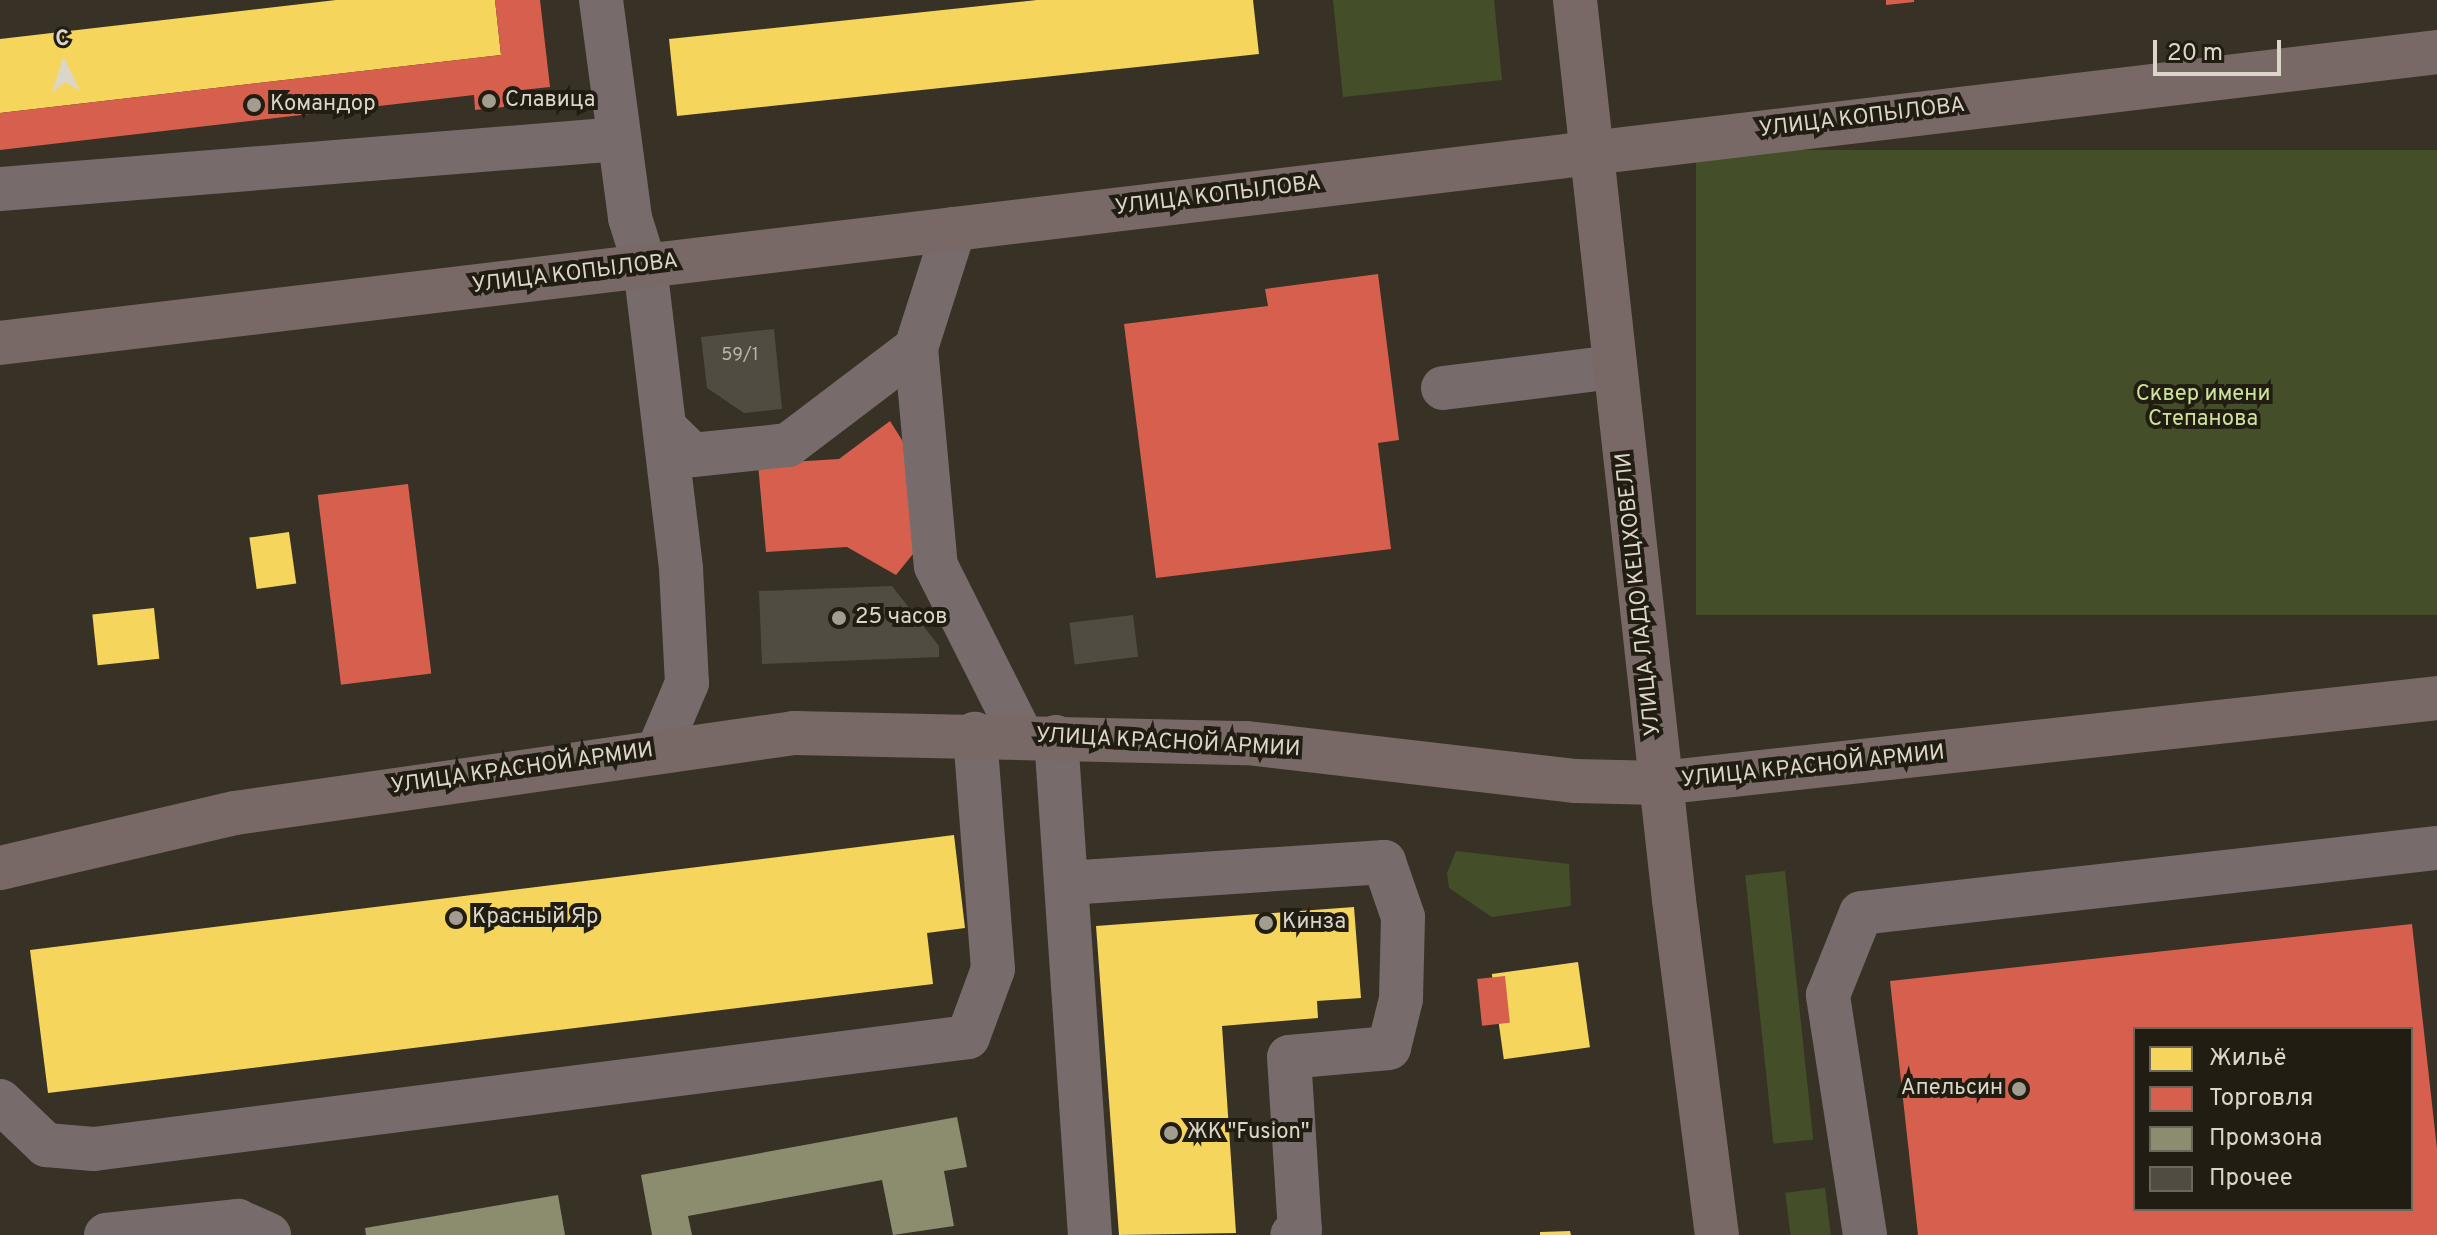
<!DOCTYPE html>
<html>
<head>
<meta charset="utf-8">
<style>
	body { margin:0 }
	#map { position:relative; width:2437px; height:1235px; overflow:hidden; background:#373225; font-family:Overpass,sans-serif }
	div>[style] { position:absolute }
	.green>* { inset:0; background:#444e29; transform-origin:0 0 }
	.homes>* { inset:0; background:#f6d55c; transform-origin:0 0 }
	.shops>* { inset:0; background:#d6604d; transform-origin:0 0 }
	.industry>* { inset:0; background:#8c8c6e }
	.building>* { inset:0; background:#514c42; transform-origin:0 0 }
	.minor>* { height:44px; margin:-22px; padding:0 22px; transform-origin:22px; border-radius:22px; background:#786b6b }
	.major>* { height:44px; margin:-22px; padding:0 22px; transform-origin:22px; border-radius:22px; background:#796966 }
	.dots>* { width:22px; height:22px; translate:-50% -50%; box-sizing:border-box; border:4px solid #211d13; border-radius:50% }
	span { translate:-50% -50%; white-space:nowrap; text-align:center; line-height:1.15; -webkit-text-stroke:8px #211d13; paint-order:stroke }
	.number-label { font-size:18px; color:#b8b4a6 }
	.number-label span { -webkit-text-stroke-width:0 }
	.poi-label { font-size:22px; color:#dbd6c8 }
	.left { translate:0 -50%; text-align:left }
	.right { translate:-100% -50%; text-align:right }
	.street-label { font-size:22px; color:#dbd6c8 }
	.park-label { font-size:22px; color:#cde49a }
	.legend { position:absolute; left:2133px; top:1027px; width:280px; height:184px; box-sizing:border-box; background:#211d13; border:2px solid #6b675b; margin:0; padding:10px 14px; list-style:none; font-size:24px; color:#dbd6c8 }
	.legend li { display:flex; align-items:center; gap:16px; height:40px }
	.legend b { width:40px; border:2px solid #6b675b }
	.north { position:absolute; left:24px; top:24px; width:80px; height:80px; -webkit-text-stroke:6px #211d13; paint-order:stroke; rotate:356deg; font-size:22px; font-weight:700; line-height:32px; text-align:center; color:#dbd6c8 }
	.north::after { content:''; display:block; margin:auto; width:28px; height:36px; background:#dbd6c8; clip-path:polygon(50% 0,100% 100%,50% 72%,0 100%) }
	.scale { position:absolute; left:2153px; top:40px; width:128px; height:36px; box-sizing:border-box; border:4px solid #dbd6c8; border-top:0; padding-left:10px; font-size:24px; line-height:28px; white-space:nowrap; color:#dbd6c8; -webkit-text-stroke:6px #211d13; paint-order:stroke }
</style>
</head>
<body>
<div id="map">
	<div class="green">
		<i style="clip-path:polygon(1333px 0,1494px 0,1502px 80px,1343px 97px)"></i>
		<i style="left:2437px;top:150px;width:465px;height:741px;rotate:90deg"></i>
		<i style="clip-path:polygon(1456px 851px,1569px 864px,1571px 906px,1492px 917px,1449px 888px,1447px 873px)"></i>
		<i style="left:1785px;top:871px;width:270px;height:40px;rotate:84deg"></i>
		<i style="left:1825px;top:1188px;width:47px;height:40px;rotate:83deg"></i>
	</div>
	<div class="homes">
		<i style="clip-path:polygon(336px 0,495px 0,501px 55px,0 113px,0 39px)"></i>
		<i style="clip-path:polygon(1037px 0,1253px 0,1259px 54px,677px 116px,669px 39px)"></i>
		<i style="left:289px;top:532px;width:52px;height:40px;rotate:82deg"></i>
		<i style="left:154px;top:608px;width:51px;height:62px;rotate:84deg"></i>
		<i style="clip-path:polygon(954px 835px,965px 928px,927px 933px,933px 984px,48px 1093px,30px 950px)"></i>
		<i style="clip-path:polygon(1354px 907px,1361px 998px,1317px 1001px,1318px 1018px,1222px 1026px,1236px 1233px,1119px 1235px,1096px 926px)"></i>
		<i style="left:1578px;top:962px;width:86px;height:87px;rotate:82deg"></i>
		<i style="clip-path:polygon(1570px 1231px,1571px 1235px,1540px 1235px,1540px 1232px)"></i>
	</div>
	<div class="shops">
		<i style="clip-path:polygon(495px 0,540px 0,550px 87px,503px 92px,504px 107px,475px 110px,474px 95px,0 150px,0 113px,501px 55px)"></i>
		<i style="clip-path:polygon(1886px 0,1914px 0,1914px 2px,1886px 5px)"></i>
		<i style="clip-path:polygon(1378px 274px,1399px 440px,1378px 443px,1391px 549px,1156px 578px,1124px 324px,1268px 306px,1265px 289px)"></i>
		<i style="clip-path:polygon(890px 421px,907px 448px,917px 549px,896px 575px,847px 547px,766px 552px,758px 464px,839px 459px)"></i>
		<i style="left:408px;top:484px;width:191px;height:91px;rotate:83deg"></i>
		<i style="clip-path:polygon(evenodd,2412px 924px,2437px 1149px,2437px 1235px,1918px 1235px,1890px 981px,2412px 924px,2135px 1029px,2411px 1029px,2411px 1209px,2135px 1209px,2135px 1029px)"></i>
		<i style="left:1505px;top:976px;width:47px;height:28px;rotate:84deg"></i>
	</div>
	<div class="industry">
		<i style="clip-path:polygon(957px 1117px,967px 1167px,944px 1171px,954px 1226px,893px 1235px,882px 1180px,688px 1216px,692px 1235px,652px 1235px,641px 1175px)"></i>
		<i style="clip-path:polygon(558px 1195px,565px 1235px,366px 1235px,365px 1228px)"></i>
	</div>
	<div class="building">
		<i style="clip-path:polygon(774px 329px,782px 409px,744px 413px,707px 388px,701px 337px)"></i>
		<i style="clip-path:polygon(892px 586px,939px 646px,939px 657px,762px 664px,759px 591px)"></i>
		<i style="left:1133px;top:615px;width:42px;height:64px;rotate:83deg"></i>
	</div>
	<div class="minor">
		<i style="left:601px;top:0;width:220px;rotate:82.4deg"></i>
		<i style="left:630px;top:218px;width:50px;rotate:72.6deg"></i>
		<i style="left:645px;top:266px;width:305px;rotate:83.2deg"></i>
		<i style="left:681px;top:569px;width:114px;rotate:87deg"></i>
		<i style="left:687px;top:683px;width:72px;rotate:113deg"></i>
		<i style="left:0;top:189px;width:621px;rotate:-4.62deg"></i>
		<i style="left:954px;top:229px;width:125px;rotate:107.7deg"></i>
		<i style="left:916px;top:348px;width:219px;rotate:84.8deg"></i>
		<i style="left:936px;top:566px;width:189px;rotate:63.3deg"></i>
		<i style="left:1443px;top:388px;width:172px;rotate:-7deg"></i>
		<i style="left:666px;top:429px;width:37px;rotate:44deg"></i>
		<i style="left:693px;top:455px;width:96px;rotate:-6deg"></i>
		<i style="left:788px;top:445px;width:161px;rotate:-37.2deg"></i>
		<i style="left:1056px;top:737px;width:499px;rotate:86.1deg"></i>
		<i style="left:1067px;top:883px;width:318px;rotate:-3.8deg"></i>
		<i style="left:1384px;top:862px;width:58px;rotate:70.9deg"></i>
		<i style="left:1403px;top:917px;width:82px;rotate:91.4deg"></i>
		<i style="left:1401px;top:999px;width:50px;rotate:103.8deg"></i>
		<i style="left:1389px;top:1048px;width:100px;rotate:174.9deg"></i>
		<i style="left:1289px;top:1057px;width:173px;rotate:86.4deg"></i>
		<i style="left:1300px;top:1230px;width:9px;rotate:148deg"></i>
		<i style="left:0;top:1101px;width:64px;rotate:43.7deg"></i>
		<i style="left:46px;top:1145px;width:48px;rotate:4.8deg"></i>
		<i style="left:94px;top:1149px;width:881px;rotate:-7.3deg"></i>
		<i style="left:968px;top:1037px;width:72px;rotate:-69.8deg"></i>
		<i style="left:993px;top:969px;width:236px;rotate:-94.4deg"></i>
		<i style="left:106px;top:1235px;width:133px;rotate:-6.1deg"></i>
		<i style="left:238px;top:1221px;width:34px;rotate:24deg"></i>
		<i style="left:1865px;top:1235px;width:243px;rotate:-98.8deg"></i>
		<i style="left:1828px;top:995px;width:88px;rotate:-68.1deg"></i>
		<i style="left:1861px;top:913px;width:580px;rotate:-6.44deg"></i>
	</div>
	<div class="major">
		<i style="left:1575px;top:0;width:905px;rotate:83.72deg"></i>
		<i style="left:1674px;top:900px;width:338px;rotate:82.7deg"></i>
		<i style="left:0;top:343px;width:2454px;rotate:-6.81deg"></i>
		<i style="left:0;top:868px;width:241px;rotate:-13.2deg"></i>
		<i style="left:235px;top:813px;width:565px;rotate:-8.14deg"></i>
		<i style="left:794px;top:733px;width:453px;rotate:1.3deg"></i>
		<i style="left:1247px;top:743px;width:331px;rotate:6.6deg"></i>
		<i style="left:1576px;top:781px;width:84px;rotate:1.4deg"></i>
		<i style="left:1660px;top:783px;width:782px;rotate:-6.24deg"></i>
	</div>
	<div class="dots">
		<i style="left:489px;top:101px;background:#a29d8f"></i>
		<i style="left:254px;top:105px;background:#a29d8f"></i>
		<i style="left:839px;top:618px;background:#a29d8f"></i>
		<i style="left:456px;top:918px;background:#a29d8f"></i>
		<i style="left:1266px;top:923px;background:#a29d8f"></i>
		<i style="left:2019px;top:1089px;background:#a29d8f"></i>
		<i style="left:1171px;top:1133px;background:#a29d8f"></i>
	</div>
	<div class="number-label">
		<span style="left:740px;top:356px">59/1</span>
	</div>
	<div class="poi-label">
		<span class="left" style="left:505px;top:101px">Славица</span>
		<span class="left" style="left:270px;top:105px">Командор</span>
		<span class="left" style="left:855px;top:618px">25 часов</span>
		<span class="left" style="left:472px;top:918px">Красный Яр</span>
		<span class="left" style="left:1282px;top:923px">Кинза</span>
		<span class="right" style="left:2003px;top:1089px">Апельсин</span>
		<span class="left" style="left:1187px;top:1133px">ЖК "Fusion"</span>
	</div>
	<div class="street-label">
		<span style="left:1862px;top:118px;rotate:-7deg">УЛИЦА КОПЫЛОВА</span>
		<span style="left:1218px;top:196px;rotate:-7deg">УЛИЦА КОПЫЛОВА</span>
		<span style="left:575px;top:274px;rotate:-7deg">УЛИЦА КОПЫЛОВА</span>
		<span style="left:1639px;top:594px;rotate:-96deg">УЛИЦА ЛАДО КЕЦХОВЕЛИ</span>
		<span style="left:1168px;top:743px;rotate:3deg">УЛИЦА КРАСНОЙ АРМИИ</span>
		<span style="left:1813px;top:767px;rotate:-6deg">УЛИЦА КРАСНОЙ АРМИИ</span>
		<span style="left:522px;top:769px;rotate:-8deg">УЛИЦА КРАСНОЙ АРМИИ</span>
	</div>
	<div class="park-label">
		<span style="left:2203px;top:407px">Сквер имени<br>Степанова</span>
	</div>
	<ul class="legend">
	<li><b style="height:22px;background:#f6d55c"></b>Жильё</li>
	<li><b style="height:22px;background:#d6604d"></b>Торговля</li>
	<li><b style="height:22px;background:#8c8c6e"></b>Промзона</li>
	<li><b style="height:22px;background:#514c42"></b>Прочее</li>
	</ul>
	<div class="north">С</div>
	<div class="scale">20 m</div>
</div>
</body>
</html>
